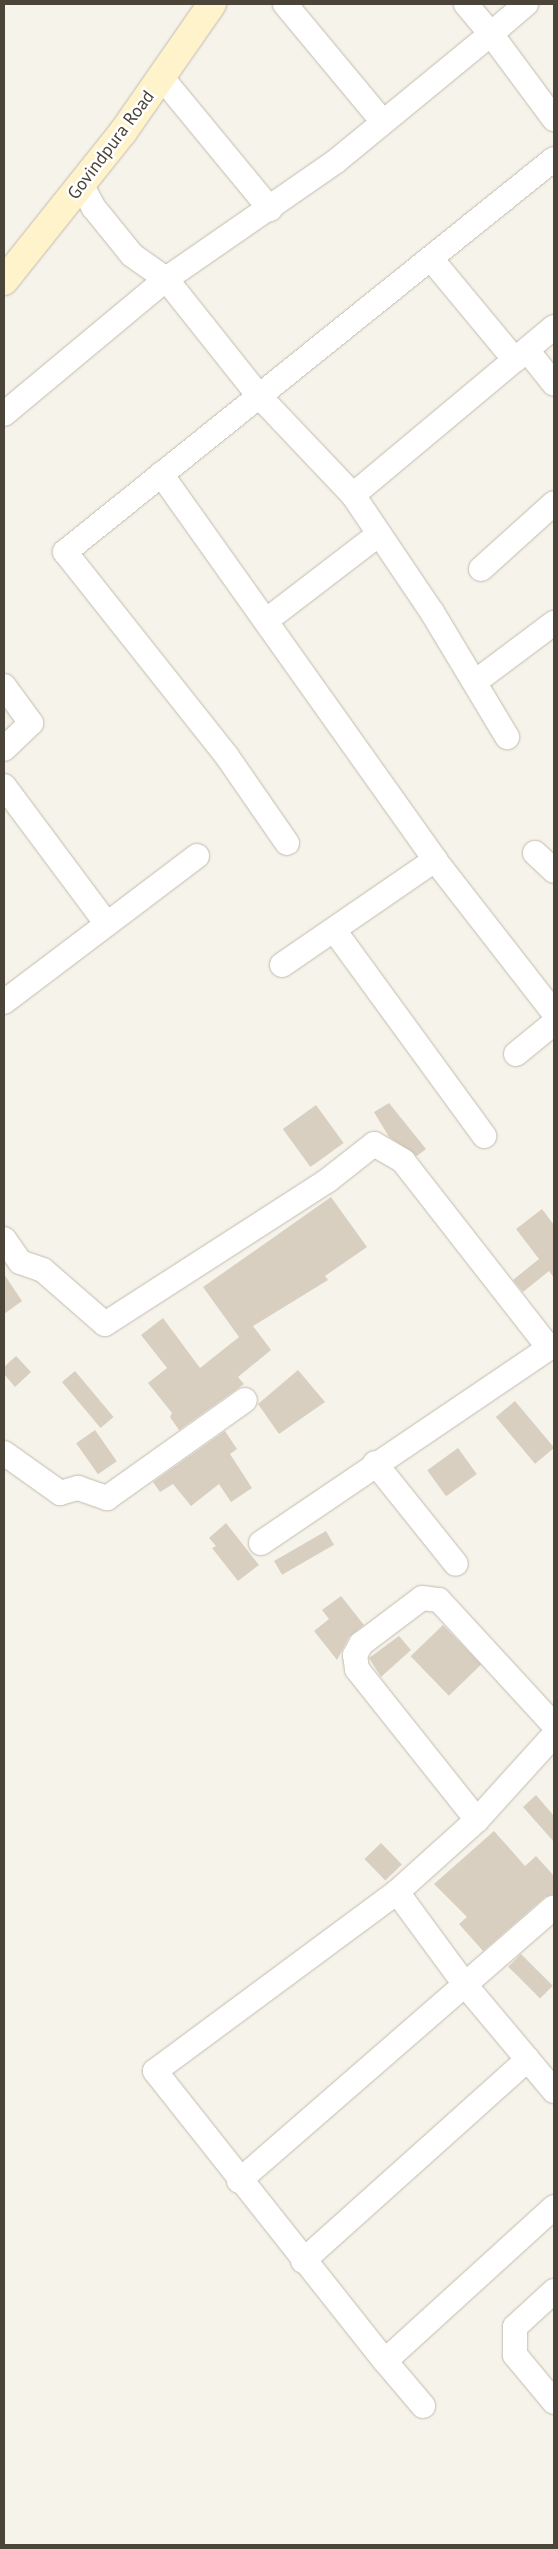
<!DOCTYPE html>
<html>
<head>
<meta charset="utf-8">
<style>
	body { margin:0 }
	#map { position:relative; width:558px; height:2549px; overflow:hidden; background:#f6f3eb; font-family:"PT Sans",sans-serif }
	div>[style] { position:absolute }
	.building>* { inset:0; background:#d8cfc0; transform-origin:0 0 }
	.roads { filter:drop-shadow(0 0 1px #c2bbad) drop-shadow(0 0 1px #c2bbad) }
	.street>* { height:24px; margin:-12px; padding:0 12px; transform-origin:12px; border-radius:12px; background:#fff }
	.secondary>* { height:28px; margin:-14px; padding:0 14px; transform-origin:14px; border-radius:14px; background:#fff3cc }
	span { translate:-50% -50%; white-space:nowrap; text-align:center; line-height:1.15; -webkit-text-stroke:5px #fff; paint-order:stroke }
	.street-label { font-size:18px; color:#4b4438 }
	.frame { position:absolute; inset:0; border:5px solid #4b4438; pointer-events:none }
</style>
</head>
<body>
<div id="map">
	<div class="building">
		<i style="clip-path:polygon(389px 1103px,426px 1149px,417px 1156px,389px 1137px,374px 1112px)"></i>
		<i style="left:316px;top:1105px;width:47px;height:41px;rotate:54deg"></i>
		<i style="clip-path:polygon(331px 1197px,367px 1247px,325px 1276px,328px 1280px,253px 1326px,271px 1350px,238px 1377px,244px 1384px,179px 1430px,170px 1417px,172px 1413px,148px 1383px,167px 1368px,141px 1335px,163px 1318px,200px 1368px,239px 1337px,203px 1287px)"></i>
		<i style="clip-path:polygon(542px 1209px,554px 1225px,554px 1278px,549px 1271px,523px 1292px,513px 1280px,539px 1259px,516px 1229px)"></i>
		<i style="clip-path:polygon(4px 1274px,22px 1301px,4px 1314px)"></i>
		<i style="clip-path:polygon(16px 1356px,31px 1372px,15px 1387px,4px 1374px,4px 1367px)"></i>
		<i style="clip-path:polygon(298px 1370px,325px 1402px,279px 1434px,258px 1404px)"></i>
		<i style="left:75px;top:1371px;width:60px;height:17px;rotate:50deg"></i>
		<i style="left:515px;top:1401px;width:61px;height:25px;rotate:50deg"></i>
		<i style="left:95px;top:1430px;width:38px;height:23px;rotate:55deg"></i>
		<i style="clip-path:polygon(225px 1431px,237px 1449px,230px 1454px,252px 1488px,231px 1502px,219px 1484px,191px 1506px,173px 1484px,160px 1492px,153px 1482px)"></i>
		<i style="left:458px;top:1448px;width:32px;height:38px;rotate:54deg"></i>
		<i style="clip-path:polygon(226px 1523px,259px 1565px,238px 1581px,212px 1548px,216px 1546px,209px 1538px)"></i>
		<i style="left:326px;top:1531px;width:16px;height:60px;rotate:60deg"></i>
		<i style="clip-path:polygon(341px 1596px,364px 1625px,349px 1637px,337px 1660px,314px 1631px,329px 1619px,322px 1610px)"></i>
		<i style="left:443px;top:1625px;width:55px;height:45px;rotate:46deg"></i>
		<i style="clip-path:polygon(399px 1636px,411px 1650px,381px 1677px,369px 1658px)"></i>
		<i style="clip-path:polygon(536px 1795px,554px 1816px,554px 1842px,523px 1807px)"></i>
		<i style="clip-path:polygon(494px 1831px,525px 1866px,536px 1856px,554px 1876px,554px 1894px,545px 1897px,483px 1951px,459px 1924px,467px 1917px,434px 1884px)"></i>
		<i style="left:381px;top:1843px;width:30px;height:23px;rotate:46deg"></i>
		<i style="left:521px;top:1954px;width:45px;height:18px;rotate:45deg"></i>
	</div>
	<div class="roads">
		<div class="street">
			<i style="left:285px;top:4px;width:152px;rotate:50.3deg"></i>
			<i style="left:526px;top:4px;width:46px;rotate:139.4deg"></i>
			<i style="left:491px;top:34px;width:106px;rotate:53.5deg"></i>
			<i style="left:162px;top:78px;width:170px;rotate:50.5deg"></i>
			<i style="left:81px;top:184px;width:27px;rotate:62deg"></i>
			<i style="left:94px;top:208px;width:60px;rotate:51deg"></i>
			<i style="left:132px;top:255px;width:42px;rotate:35.2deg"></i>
			<i style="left:166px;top:279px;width:151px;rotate:51.5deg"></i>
			<i style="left:260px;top:397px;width:135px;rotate:46.5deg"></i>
			<i style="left:353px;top:495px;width:141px;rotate:56deg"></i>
			<i style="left:432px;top:612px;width:146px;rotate:59deg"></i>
			<i style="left:432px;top:260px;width:130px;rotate:50.3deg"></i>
			<i style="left:527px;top:350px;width:43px;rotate:51.5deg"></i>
			<i style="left:4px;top:414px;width:211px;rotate:-39.8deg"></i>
			<i style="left:166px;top:279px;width:206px;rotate:-34.7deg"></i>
			<i style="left:335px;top:162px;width:202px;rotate:-39.4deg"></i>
			<i style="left:491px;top:34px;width:39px;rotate:-130deg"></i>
			<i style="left:161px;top:474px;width:473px;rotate:54.6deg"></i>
			<i style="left:435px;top:860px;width:194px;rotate:52.1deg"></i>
			<i style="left:353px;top:495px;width:262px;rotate:-39.9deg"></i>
			<i style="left:481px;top:569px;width:98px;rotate:-42.1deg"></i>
			<i style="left:267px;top:620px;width:141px;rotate:-37.5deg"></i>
			<i style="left:475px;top:682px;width:99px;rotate:-36.8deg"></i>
			<i style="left:4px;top:686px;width:46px;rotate:53.9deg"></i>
			<i style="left:31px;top:723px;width:37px;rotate:136deg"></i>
			<i style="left:4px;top:786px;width:172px;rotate:53.3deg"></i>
			<i style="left:287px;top:843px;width:107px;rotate:-124.7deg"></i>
			<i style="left:226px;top:755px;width:259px;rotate:-128.4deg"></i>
			<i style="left:65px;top:552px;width:627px;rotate:-38.79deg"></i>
			<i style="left:535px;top:853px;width:26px;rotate:43deg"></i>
			<i style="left:334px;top:930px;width:255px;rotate:53.9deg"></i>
			<i style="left:282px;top:965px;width:186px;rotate:-34.5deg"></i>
			<i style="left:4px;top:1002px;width:242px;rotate:-37.1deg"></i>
			<i style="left:516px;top:1054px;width:49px;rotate:-39.2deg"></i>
			<i style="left:4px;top:1239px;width:28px;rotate:55deg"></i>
			<i style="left:20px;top:1262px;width:24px;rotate:19deg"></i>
			<i style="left:43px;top:1270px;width:82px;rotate:41.1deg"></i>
			<i style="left:105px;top:1324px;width:264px;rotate:-32.8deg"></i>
			<i style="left:327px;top:1181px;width:60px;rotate:-38.2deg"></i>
			<i style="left:374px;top:1144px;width:34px;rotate:30deg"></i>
			<i style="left:403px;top:1161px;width:237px;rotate:52deg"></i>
			<i style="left:549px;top:1348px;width:6px;rotate:-31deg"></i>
			<i style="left:4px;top:1453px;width:69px;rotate:35.5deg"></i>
			<i style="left:60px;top:1493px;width:19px;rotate:-16deg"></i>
			<i style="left:78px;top:1488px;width:31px;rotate:19deg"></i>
			<i style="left:107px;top:1498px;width:169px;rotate:-35.4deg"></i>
			<i style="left:375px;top:1463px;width:129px;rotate:51.3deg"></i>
			<i style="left:261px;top:1543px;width:348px;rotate:-34.1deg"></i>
			<i style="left:554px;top:1735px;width:115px;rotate:132.2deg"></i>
			<i style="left:477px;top:1820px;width:108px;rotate:138deg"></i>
			<i style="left:397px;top:1892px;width:301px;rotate:143.5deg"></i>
			<i style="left:155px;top:2071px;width:370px;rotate:51.6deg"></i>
			<i style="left:385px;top:2361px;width:229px;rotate:-42.3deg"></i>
			<i style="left:477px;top:1820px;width:193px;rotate:-128.5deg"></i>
			<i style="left:357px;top:1669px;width:14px;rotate:-98deg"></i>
			<i style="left:355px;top:1655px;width:13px;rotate:-61deg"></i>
			<i style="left:361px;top:1644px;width:76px;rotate:-37deg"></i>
			<i style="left:422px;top:1598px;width:17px;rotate:7deg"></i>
			<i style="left:439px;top:1600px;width:170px;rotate:47.4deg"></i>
			<i style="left:397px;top:1892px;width:117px;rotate:53.7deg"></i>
			<i style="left:466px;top:1986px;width:137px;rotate:50deg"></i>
			<i style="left:239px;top:2181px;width:417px;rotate:-41deg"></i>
			<i style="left:303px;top:2261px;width:302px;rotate:-41.9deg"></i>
			<i style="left:554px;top:2291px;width:53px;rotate:137.3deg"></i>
			<i style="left:515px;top:2327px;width:28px;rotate:90deg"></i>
			<i style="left:515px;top:2355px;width:61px;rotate:50.3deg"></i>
			<i style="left:385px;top:2361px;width:59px;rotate:49.8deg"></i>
		</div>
		<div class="secondary">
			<i style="left:4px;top:281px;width:191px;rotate:-51.4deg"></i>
			<i style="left:123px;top:132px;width:156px;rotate:-55.2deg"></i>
		</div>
	</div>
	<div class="street-label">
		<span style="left:111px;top:145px;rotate:-53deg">Govindpura Road</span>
	</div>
	<div class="frame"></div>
</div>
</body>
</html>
